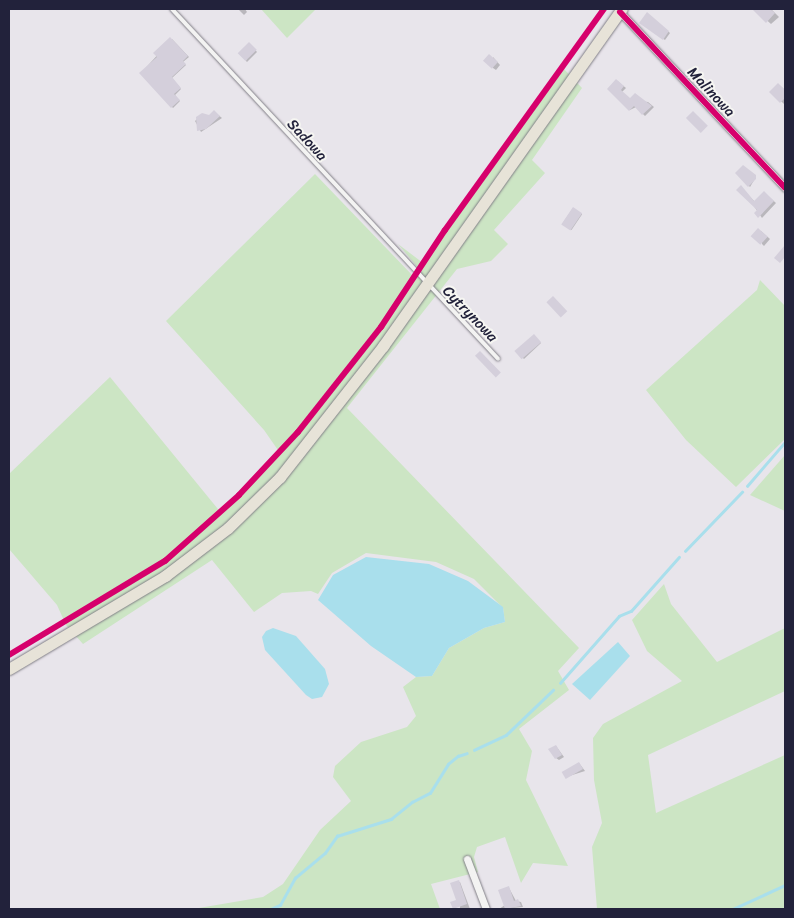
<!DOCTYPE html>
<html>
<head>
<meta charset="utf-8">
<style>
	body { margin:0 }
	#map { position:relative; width:794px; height:918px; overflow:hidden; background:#e8e5eb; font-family:Sriracha,sans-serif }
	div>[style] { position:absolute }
	.green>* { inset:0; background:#cce5c4 }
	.water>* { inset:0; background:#a9dfec }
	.shadow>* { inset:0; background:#0003; transform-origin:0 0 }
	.stream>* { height:2.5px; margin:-1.25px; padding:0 1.25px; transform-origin:1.25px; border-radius:1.25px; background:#a9dfec }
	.building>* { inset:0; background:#d4cfdb; transform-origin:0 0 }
	.roads { filter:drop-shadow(0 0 1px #807e86) drop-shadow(0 0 1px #807e86) }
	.service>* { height:4px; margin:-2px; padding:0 2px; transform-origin:2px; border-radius:2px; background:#f3f3f2 }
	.minor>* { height:7px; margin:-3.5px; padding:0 3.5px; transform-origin:3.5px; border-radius:3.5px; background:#f3f3f2 }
	.primary>* { height:11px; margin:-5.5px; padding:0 5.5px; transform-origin:5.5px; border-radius:5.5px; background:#e7e3d8 }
	.cycleway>* { height:6px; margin:-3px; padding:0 3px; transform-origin:3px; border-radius:3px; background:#d6006c }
	span { translate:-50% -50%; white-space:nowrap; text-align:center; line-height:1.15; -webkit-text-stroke:4px #f6f6f2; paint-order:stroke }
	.street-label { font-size:15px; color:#22223b }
	.frame { position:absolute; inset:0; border:10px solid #22223b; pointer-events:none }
</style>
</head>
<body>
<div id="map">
	<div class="green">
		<i style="clip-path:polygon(261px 9px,316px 9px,287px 38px)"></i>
		<i style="clip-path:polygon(564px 69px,582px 88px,532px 160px,545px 173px,494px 230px,508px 244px,491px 261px,457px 269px,347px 408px,579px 648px,558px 671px,569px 690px,519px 729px,532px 751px,526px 780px,568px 866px,533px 863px,521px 883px,505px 837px,477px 847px,474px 857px,478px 872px,431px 884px,440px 909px,193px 909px,263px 897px,283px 884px,320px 830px,351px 801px,333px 777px,335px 766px,361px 742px,407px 727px,416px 716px,403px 687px,416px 677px,432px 676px,449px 648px,484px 628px,505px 622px,503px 608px,474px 579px,436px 562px,366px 553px,332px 573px,318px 594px,311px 591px,282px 593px,254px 612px,212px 560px,83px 644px,66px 625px,57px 605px,9px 549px,9px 474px,110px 377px,222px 514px,280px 453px,264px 430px,166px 321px,315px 174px,414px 277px,419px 269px,398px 244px,423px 263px)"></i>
		<i style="clip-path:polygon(760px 280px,785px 306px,785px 439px,736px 487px,686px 440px,646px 390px,757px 290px)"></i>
		<i style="clip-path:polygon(785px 455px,785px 511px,750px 495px)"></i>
		<i style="clip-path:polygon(664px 584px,671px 604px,717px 662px,785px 628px,785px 691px,648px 755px,656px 813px,785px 755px,785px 909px,597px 909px,592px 847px,602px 823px,594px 780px,593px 738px,603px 724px,682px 681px,647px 651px,632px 620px)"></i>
	</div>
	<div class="water">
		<i style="clip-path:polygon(366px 557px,429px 564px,468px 581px,503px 607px,505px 622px,484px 628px,449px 648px,432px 676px,416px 677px,371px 646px,318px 600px,333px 575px)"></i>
		<i style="clip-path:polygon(273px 628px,296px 636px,325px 669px,329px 684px,322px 697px,312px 699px,306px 695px,265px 650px,262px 637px,266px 631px)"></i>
		<i style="clip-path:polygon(618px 642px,630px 656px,590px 700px,572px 684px)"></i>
	</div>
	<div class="shadow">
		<i style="clip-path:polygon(238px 9px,245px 9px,247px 12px,244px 15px)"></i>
		<i style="clip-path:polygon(754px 9px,771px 9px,779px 17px,771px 24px)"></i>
		<i style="clip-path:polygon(649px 15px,670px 33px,665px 40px,641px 23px)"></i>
		<i style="clip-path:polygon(172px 39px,189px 57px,183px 62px,186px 65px,172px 78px,181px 89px,175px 95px,180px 101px,173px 108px,141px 73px)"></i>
		<i style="clip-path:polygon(250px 44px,257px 52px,247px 62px,246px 61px)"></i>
		<i style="clip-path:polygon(493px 57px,500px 65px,496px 70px,493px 68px)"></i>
		<i style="clip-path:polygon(616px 80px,626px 88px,622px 92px,630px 100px,648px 102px,654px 107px,645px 116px,636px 107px,630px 110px)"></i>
		<i style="clip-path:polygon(778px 84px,785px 90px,784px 104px,771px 92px)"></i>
		<i style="clip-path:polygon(202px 114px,210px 117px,217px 114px,222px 118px,201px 132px,195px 121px)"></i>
		<i style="clip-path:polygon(743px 167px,756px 177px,750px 187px,737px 173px)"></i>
		<i style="clip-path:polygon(741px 187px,755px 202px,766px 194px,776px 203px,762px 218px)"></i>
		<i style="left:573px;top:208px;width:11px;height:19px;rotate:34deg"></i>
		<i style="clip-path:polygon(761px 231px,770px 239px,764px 246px,762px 244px)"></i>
		<i style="clip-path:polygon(535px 337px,541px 343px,524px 359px,517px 352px)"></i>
		<i style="clip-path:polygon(556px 746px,564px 757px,559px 760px,556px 758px)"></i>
		<i style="clip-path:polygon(579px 763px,585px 771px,566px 777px)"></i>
		<i style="clip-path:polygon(459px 882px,460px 882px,470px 909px,460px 909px)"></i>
		<i style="clip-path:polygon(509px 888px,516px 901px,521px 902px,523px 907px,499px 909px,505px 905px)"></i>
	</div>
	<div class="stream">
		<i style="left:747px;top:486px;width:58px;rotate:-49.2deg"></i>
		<i style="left:685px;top:551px;width:82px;rotate:-46deg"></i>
		<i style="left:560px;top:683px;width:89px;rotate:-48.6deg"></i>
		<i style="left:619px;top:616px;width:13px;rotate:-23deg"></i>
		<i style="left:631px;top:611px;width:72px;rotate:-48.4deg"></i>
		<i style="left:474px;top:750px;width:35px;rotate:-25deg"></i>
		<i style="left:506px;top:735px;width:65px;rotate:-43.8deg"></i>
		<i style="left:271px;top:909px;width:10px;rotate:-24deg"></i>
		<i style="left:280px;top:905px;width:31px;rotate:-61deg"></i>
		<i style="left:295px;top:878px;width:39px;rotate:-40deg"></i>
		<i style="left:325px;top:853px;width:21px;rotate:-55deg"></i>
		<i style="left:337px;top:836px;width:57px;rotate:-17.5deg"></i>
		<i style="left:391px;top:819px;width:27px;rotate:-39deg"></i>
		<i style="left:412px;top:802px;width:20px;rotate:-27deg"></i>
		<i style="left:430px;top:793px;width:34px;rotate:-58deg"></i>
		<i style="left:448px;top:764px;width:13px;rotate:-39deg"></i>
		<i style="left:458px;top:756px;width:9px;rotate:-18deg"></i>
		<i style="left:733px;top:909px;width:57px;rotate:-24.8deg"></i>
	</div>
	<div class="building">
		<i style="clip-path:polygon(752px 9px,770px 9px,775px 13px,766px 23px)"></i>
		<i style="clip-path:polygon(647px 12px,669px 31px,663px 40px,639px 23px)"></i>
		<i style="clip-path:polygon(170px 37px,188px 56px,183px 61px,186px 64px,172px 77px,181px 88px,174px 94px,180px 100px,171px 108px,139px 73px,157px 57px,153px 53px)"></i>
		<i style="left:249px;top:42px;width:11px;height:16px;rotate:45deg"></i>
		<i style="left:489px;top:54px;width:12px;height:9px;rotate:42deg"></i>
		<i style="clip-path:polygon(616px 79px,624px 86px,621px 90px,630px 98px,635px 93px,652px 106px,642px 115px,634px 106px,629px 111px,607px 89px)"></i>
		<i style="clip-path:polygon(778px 83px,785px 90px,785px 98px,780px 103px,769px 92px)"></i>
		<i style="clip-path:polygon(214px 110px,220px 116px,206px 129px,197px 131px,196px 117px,202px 113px,209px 115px)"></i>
		<i style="left:693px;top:111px;width:21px;height:10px;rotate:45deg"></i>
		<i style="clip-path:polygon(743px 165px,756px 175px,756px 179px,748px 187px,735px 173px)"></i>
		<i style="clip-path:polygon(741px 185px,754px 201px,764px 191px,774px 201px,758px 218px,754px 213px,757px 210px,736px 190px)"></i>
		<i style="left:573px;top:207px;width:11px;height:21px;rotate:34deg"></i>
		<i style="left:758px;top:228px;width:13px;height:11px;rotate:42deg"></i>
		<i style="clip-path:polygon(785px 245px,785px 257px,780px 263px,774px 258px)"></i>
		<i style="left:553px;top:296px;width:21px;height:9px;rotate:47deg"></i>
		<i style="left:534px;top:334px;width:11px;height:26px;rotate:49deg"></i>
		<i style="left:480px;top:351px;width:30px;height:7px;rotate:46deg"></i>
		<i style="clip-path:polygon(556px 745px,562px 755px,555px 759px,548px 749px)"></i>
		<i style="left:579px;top:762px;width:8px;height:20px;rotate:60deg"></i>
		<i style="clip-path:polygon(459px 880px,467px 904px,453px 909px,450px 902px,456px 900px,450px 883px)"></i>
		<i style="clip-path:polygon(509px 886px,514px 901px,518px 899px,521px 906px,505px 909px,498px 890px)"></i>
	</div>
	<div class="roads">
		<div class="service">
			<i style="left:172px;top:9px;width:478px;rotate:47deg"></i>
		</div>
		<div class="minor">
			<i style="left:620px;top:12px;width:241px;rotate:46.8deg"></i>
			<i style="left:467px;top:859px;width:53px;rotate:69.2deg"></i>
		</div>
		<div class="primary">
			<i style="left:9px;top:669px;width:182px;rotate:-30.8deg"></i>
			<i style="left:165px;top:576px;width:79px;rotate:-37.3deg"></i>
			<i style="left:228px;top:528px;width:73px;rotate:-44.4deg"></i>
			<i style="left:280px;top:477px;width:167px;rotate:-51.8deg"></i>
			<i style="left:383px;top:346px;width:413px;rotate:-54.7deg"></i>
		</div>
	</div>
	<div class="cycleway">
		<i style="left:620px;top:12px;width:241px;rotate:46.8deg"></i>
		<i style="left:9px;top:655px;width:182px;rotate:-31.1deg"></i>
		<i style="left:165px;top:561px;width:99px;rotate:-41.7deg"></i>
		<i style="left:239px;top:495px;width:86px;rotate:-46.9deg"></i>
		<i style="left:298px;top:432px;width:134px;rotate:-51.7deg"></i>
		<i style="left:381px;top:327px;width:116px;rotate:-56.6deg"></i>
		<i style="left:445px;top:230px;width:272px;rotate:-54.3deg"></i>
	</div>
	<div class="street-label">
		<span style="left:711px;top:92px;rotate:47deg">Malinowa</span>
		<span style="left:307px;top:140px;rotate:47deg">Sadowa</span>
		<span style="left:470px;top:314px;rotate:46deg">Cytrynowa</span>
	</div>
	<div class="frame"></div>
</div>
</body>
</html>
